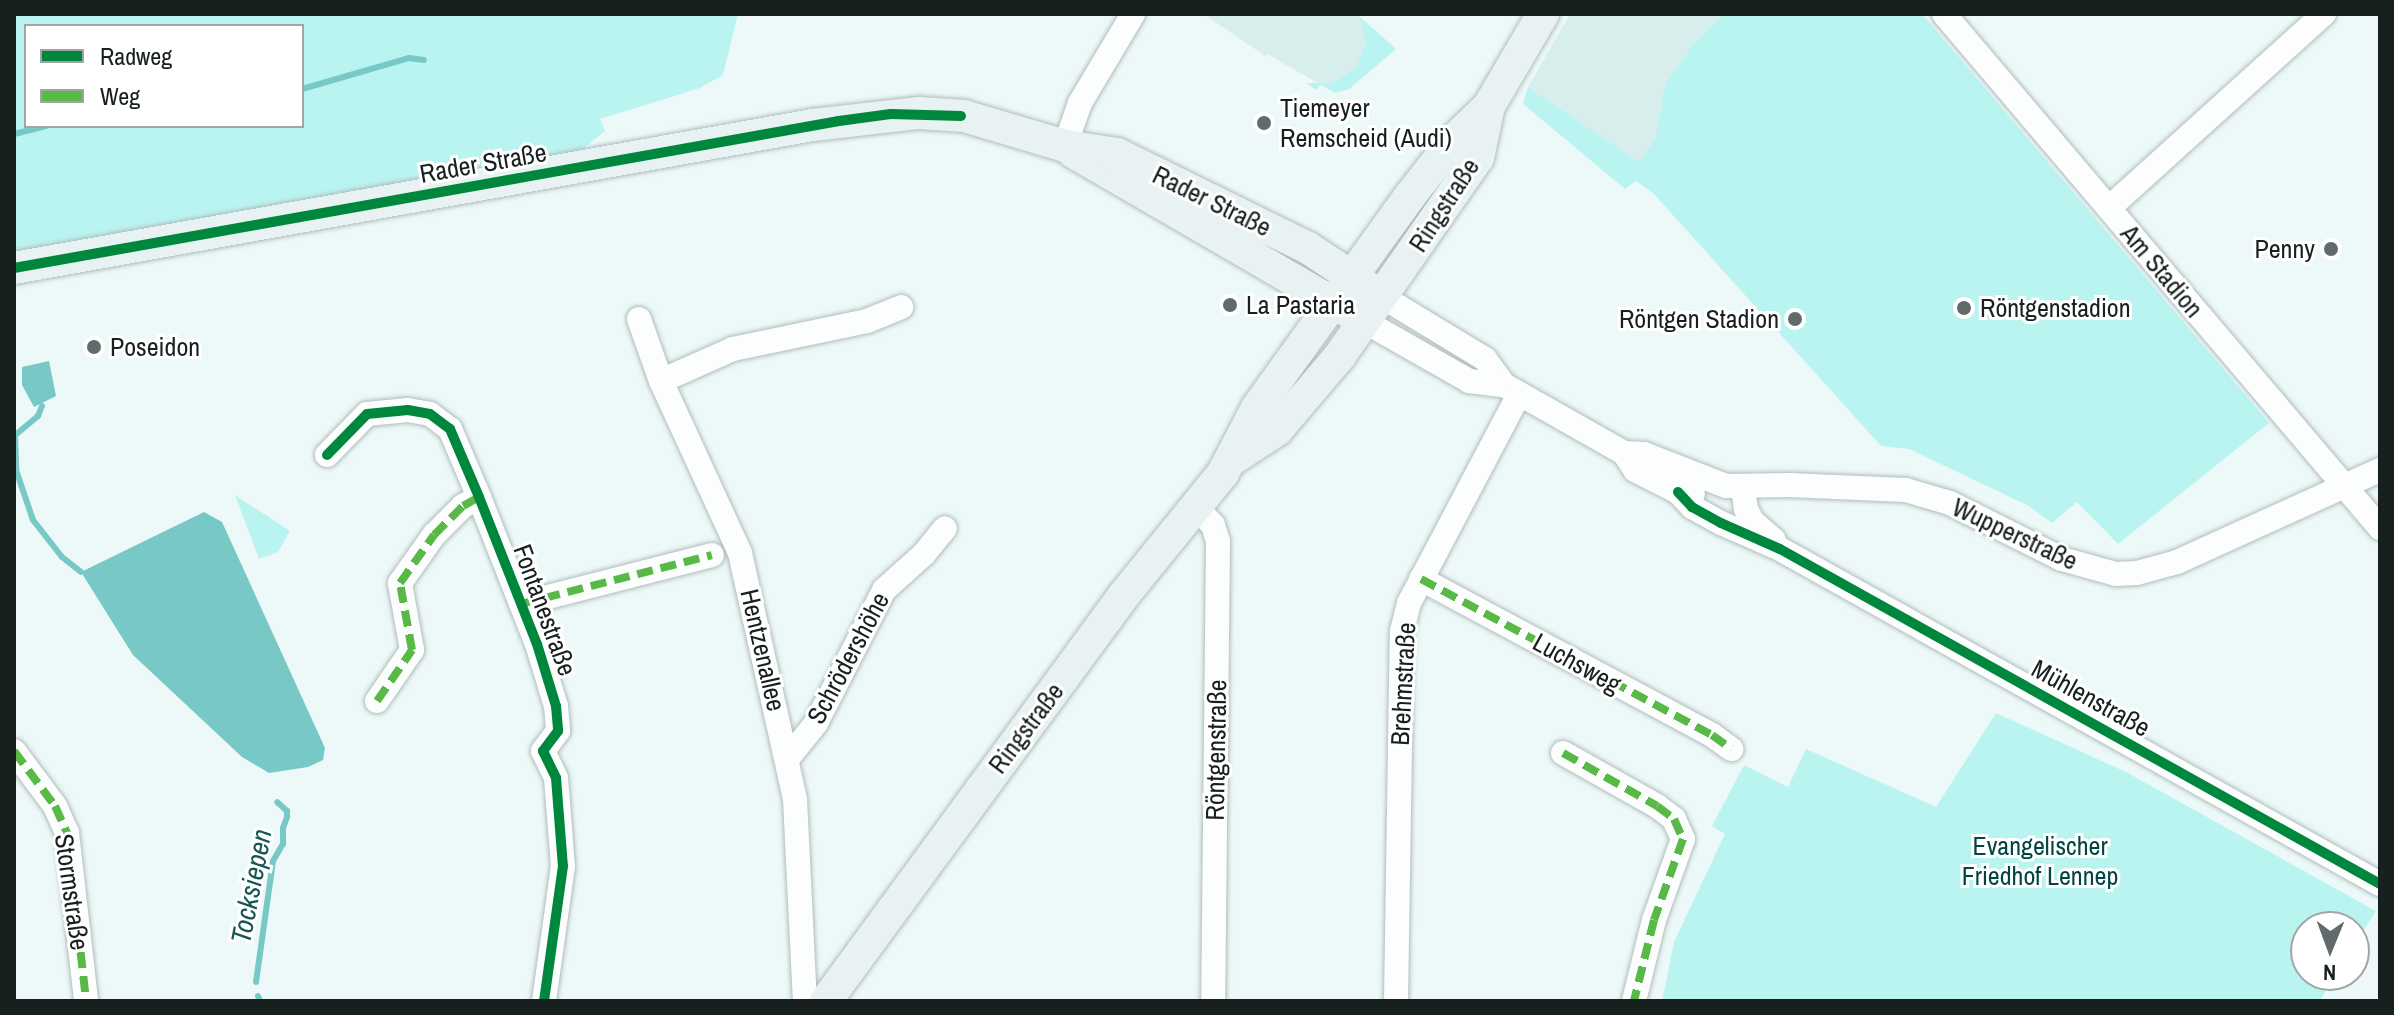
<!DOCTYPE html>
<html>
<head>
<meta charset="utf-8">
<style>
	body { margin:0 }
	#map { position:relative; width:2394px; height:1015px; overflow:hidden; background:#ecf9f8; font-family:"Archivo Narrow",sans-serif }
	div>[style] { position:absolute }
	.built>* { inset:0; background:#d7eeed }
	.green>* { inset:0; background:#baf4f1 }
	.water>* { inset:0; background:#78c8c6 }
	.stream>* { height:6px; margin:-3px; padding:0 3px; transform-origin:3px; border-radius:3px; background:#78c8c6 }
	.roads { filter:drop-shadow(0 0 2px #b2bcbc) drop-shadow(0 0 2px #b2bcbc) }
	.minor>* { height:24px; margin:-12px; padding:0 12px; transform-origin:12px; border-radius:12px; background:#fcfefe }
	.major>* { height:32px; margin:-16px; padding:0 16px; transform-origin:16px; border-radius:16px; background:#e9f2f2 }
	.quiet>* { height:8px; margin-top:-4px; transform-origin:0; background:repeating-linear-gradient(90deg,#58b947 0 16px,transparent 0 24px) }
	.cycleway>* { height:10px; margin:-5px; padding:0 5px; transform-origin:5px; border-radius:5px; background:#00873e }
	.dots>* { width:22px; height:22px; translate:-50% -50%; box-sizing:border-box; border:4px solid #fff; border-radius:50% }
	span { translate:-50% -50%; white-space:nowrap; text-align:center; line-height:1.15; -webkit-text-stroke:6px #fff; paint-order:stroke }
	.poi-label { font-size:26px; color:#171f1f }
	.left { translate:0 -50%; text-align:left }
	.right { translate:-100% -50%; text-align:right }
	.street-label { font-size:26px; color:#171f1f }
	.park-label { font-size:26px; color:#004544 }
	.water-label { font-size:28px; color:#185654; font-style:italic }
	.frame { position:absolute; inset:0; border:16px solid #171f1f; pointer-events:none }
	.legend { position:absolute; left:24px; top:24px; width:280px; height:104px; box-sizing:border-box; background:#fff; border:2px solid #a2a5a5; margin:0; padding:10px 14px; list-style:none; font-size:24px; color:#171f1f }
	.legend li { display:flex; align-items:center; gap:16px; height:40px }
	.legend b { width:40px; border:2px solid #a2a5a5 }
	.north { position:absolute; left:2290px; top:911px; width:80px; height:80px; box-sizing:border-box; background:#fff; border:2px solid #a2a5a5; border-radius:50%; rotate:181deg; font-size:22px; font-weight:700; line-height:32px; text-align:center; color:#171f1f }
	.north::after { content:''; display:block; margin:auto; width:28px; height:36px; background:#626b6b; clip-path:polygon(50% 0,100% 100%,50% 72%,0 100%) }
</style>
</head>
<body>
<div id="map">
	<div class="built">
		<i style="clip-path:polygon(1204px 14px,1356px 14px,1396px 49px,1349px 89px,1335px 93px,1267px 54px,1265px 56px)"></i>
		<i style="clip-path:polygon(1570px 14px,1724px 14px,1694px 43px,1665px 84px,1655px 139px,1639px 163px,1528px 87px)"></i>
	</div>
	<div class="green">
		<i style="clip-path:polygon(evenodd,14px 14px,738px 14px,723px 75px,700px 88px,600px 119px,605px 131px,570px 159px,14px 258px,14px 14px,26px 26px,302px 26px,302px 126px,26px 126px,26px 26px)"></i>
		<i style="clip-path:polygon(1724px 14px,1922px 14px,2269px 423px,2118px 544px,2077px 502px,2052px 523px,2029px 506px,1909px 449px,1881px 446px,1653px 193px,1636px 181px,1625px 189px,1523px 104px,1528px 87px,1639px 162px,1655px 139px,1665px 84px,1694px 43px)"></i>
		<i style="clip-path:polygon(1360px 17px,1396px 49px,1349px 89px,1335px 93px,1321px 84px,1316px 90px,1306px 83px,1332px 83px,1356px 68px,1366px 42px)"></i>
		<i style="clip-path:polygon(235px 495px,290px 531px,278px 552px,259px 559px)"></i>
		<i style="clip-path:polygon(1996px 713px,2126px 772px,2376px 911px,2354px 945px,2354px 927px,2306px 927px,2306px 975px,2334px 975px,2320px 1001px,1662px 1001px,1674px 942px,1725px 834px,1712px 826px,1744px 765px,1788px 787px,1806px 749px,1936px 807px)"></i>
	</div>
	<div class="water">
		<i style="clip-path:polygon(49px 361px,56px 396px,34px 407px,22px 385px,22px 367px)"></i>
		<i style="clip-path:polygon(204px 512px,222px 522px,325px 748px,323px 760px,308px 767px,269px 773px,242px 757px,133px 655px,81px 572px)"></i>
	</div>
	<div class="stream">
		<i style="left:302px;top:89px;width:111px;rotate:-16.2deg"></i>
		<i style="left:409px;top:58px;width:15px;rotate:8deg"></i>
		<i style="left:14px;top:134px;width:33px;rotate:-14deg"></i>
		<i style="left:42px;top:406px;width:11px;rotate:112deg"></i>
		<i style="left:38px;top:416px;width:30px;rotate:140deg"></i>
		<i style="left:15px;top:435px;width:35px;rotate:88deg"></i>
		<i style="left:16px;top:470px;width:53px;rotate:71.2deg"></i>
		<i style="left:33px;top:520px;width:47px;rotate:51.9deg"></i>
		<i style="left:62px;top:557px;width:24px;rotate:38deg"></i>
		<i style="left:256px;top:982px;width:122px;rotate:-82deg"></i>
		<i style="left:273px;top:861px;width:20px;rotate:-60deg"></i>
		<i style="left:283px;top:844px;width:16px;rotate:-90deg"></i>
		<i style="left:283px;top:828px;width:12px;rotate:-70deg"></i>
		<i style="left:287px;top:817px;width:6px;rotate:-90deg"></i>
		<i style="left:287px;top:811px;width:13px;rotate:-138deg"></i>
		<i style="left:258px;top:996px;width:5px;rotate:68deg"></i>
	</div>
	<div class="roads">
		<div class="minor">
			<i style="left:1944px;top:14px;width:674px;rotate:49.69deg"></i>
			<i style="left:1065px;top:146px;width:46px;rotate:-70.8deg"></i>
			<i style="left:1080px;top:103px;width:104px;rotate:-59.2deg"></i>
			<i style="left:2109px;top:208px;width:290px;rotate:-42.1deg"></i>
			<i style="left:1381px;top:296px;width:122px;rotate:31.2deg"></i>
			<i style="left:1485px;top:359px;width:32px;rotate:54deg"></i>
			<i style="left:1504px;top:385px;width:138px;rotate:29.5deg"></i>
			<i style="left:1624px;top:453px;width:20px;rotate:57deg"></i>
			<i style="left:1635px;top:470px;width:48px;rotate:27.1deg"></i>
			<i style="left:1678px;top:492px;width:15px;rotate:8deg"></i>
			<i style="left:639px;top:319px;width:66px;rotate:70.5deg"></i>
			<i style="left:661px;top:381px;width:189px;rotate:65.3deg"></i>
			<i style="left:740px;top:553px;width:252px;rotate:77.4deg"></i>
			<i style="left:795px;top:799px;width:202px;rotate:87.2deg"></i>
			<i style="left:1364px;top:321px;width:121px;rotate:29.7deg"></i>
			<i style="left:1469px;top:381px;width:35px;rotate:7deg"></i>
			<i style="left:661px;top:381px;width:79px;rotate:-24deg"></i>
			<i style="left:733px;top:349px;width:137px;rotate:-11.8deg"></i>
			<i style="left:867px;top:321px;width:37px;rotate:-22deg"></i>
			<i style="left:1624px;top:453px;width:20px;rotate:3deg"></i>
			<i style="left:1644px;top:454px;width:88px;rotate:21.3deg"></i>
			<i style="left:1726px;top:486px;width:63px;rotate:-0.9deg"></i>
			<i style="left:1789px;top:485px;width:117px;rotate:2.4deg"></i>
			<i style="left:1906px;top:490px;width:46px;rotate:16.5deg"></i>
			<i style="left:1950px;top:503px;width:125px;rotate:26.6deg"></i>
			<i style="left:2062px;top:559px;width:56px;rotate:15.5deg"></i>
			<i style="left:2116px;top:574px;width:21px;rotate:-3deg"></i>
			<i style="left:2137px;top:573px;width:41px;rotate:-15.4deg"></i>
			<i style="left:2177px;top:562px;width:223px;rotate:-24.4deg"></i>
			<i style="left:327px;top:455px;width:57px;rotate:-45.7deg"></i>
			<i style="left:367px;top:414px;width:41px;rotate:-5.6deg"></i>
			<i style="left:408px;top:410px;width:22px;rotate:10deg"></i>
			<i style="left:430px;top:414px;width:25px;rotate:37deg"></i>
			<i style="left:450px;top:429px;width:74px;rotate:66.9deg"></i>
			<i style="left:479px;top:497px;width:158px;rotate:68.5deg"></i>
			<i style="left:537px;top:644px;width:65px;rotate:73deg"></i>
			<i style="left:556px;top:706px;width:25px;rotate:85deg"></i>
			<i style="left:558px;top:731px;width:25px;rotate:127deg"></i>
			<i style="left:543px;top:751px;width:30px;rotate:64deg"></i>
			<i style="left:556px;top:778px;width:88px;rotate:85.5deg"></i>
			<i style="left:563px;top:866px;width:136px;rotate:98deg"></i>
			<i style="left:1743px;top:486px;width:23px;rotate:83deg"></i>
			<i style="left:1746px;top:509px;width:13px;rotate:63deg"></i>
			<i style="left:1752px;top:521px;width:29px;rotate:41deg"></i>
			<i style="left:1678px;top:492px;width:21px;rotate:47deg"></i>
			<i style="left:1692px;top:507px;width:33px;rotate:29deg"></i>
			<i style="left:1721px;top:523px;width:64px;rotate:23.8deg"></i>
			<i style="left:1780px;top:549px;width:687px;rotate:29.18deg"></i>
			<i style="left:1196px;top:507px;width:25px;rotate:47deg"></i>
			<i style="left:1213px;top:525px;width:17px;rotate:73deg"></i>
			<i style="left:1218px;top:541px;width:460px;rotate:90.6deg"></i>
			<i style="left:1421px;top:579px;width:330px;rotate:28.2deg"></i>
			<i style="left:1712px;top:735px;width:24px;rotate:36deg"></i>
			<i style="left:521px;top:604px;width:197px;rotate:-14.4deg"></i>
			<i style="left:377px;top:701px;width:62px;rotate:-55.5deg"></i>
			<i style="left:412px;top:650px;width:68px;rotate:-100.2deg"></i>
			<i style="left:400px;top:583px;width:59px;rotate:-54.7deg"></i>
			<i style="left:434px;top:535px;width:41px;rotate:-45deg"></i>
			<i style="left:463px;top:506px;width:18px;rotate:-29deg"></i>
			<i style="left:14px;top:751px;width:69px;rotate:53.3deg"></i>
			<i style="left:55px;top:806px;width:30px;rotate:66deg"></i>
			<i style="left:67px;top:833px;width:169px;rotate:83.5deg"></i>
			<i style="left:1563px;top:753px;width:108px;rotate:29.4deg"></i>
			<i style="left:1657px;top:806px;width:21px;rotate:37deg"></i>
			<i style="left:1674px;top:819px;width:22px;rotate:66deg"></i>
			<i style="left:1683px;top:839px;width:86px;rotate:109.7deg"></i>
			<i style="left:1654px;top:920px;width:83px;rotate:103.9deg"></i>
			<i style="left:788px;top:758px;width:45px;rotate:-51.3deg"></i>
			<i style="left:816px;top:723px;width:149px;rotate:-62.9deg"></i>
			<i style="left:884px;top:590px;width:54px;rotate:-42deg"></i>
			<i style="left:924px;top:554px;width:33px;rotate:-51deg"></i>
			<i style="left:1396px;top:1001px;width:370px;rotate:-89.1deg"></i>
			<i style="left:1402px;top:631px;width:29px;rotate:-76deg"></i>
			<i style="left:1409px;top:603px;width:236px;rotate:-62.2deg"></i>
		</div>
		<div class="major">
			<i style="left:1073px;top:152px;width:321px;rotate:30.1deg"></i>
			<i style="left:14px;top:268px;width:812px;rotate:-10.15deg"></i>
			<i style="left:813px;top:125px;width:107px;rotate:-6.5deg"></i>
			<i style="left:919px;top:113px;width:45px;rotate:3.8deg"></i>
			<i style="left:964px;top:116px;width:105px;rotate:16.5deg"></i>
			<i style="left:1065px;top:146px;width:53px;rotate:8.7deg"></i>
			<i style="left:1117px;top:154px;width:213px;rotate:26.2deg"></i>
			<i style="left:1308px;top:248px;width:87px;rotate:33.3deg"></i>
			<i style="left:1233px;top:459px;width:53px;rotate:-33.4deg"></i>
			<i style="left:1277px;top:430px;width:96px;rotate:-49.7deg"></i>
			<i style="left:1339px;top:357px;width:243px;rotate:-55.1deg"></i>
			<i style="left:1478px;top:158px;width:53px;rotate:-78.1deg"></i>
			<i style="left:826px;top:1001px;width:504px;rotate:-53.72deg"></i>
			<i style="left:1124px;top:595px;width:157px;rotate:-50.9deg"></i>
			<i style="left:1223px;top:473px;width:73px;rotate:-62.4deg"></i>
			<i style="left:1257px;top:408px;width:261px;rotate:-54.2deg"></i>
			<i style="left:1410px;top:196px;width:70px;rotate:-52deg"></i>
			<i style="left:1453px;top:141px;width:50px;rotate:-44.2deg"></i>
			<i style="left:1489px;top:106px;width:107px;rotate:-59.6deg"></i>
		</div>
	</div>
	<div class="quiet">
		<i style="left:1421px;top:579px;width:330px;rotate:28.2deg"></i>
		<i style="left:1712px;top:735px;width:24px;rotate:36deg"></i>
		<i style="left:521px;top:604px;width:197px;rotate:-14.4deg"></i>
		<i style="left:377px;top:701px;width:62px;rotate:-55.5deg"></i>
		<i style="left:412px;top:650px;width:68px;rotate:-100.2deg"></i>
		<i style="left:400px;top:583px;width:59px;rotate:-54.7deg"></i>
		<i style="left:434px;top:535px;width:41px;rotate:-45deg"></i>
		<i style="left:463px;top:506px;width:18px;rotate:-29deg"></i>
		<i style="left:14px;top:751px;width:69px;rotate:53.3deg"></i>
		<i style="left:55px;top:806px;width:30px;rotate:66deg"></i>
		<i style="left:67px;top:833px;width:169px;rotate:83.5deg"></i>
		<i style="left:1563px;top:753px;width:108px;rotate:29.4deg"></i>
		<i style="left:1657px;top:806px;width:21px;rotate:37deg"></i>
		<i style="left:1674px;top:819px;width:22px;rotate:66deg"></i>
		<i style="left:1683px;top:839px;width:86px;rotate:109.7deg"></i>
		<i style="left:1654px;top:920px;width:83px;rotate:103.9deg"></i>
	</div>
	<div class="cycleway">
		<i style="left:14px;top:268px;width:838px;rotate:-10.1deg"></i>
		<i style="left:839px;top:121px;width:52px;rotate:-7.7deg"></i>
		<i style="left:891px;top:114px;width:70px;rotate:1.6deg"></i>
		<i style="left:327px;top:455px;width:57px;rotate:-45.7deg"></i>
		<i style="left:367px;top:414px;width:41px;rotate:-5.6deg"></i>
		<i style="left:408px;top:410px;width:22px;rotate:10deg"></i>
		<i style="left:430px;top:414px;width:25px;rotate:37deg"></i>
		<i style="left:450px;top:429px;width:74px;rotate:66.9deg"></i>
		<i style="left:479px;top:497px;width:158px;rotate:68.5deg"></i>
		<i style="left:537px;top:644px;width:65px;rotate:73deg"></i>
		<i style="left:556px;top:706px;width:25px;rotate:85deg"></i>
		<i style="left:558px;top:731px;width:25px;rotate:127deg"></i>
		<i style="left:543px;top:751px;width:30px;rotate:64deg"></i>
		<i style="left:556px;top:778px;width:88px;rotate:85.5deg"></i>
		<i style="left:563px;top:866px;width:136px;rotate:98deg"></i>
		<i style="left:1678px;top:492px;width:21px;rotate:47deg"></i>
		<i style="left:1692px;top:507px;width:33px;rotate:29deg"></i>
		<i style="left:1721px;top:523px;width:64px;rotate:23.8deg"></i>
		<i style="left:1780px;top:549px;width:687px;rotate:29.18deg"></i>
	</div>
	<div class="dots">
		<i style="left:1264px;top:123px;background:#626b6b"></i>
		<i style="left:2331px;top:249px;background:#626b6b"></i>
		<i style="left:1230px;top:305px;background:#626b6b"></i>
		<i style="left:1964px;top:308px;background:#626b6b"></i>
		<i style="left:1795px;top:319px;background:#626b6b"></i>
		<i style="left:94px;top:347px;background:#626b6b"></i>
	</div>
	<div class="poi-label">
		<span class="left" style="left:1280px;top:123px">Tiemeyer<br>Remscheid (Audi)</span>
		<span class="right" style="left:2315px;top:249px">Penny</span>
		<span class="left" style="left:1246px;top:305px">La Pastaria</span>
		<span class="left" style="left:1980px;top:308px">Röntgenstadion</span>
		<span class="right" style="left:1779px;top:319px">Röntgen Stadion</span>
		<span class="left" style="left:110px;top:347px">Poseidon</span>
	</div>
	<div class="street-label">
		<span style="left:483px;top:163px;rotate:-10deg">Rader Straße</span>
		<span style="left:1212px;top:201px;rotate:26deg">Rader Straße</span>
		<span style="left:1444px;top:205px;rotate:-57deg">Ringstraße</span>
		<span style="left:2162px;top:271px;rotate:50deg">Am Stadion</span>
		<span style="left:2015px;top:534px;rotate:25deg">Wupperstraße</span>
		<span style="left:545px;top:610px;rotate:70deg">Fontanestraße</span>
		<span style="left:763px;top:650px;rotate:77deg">Hentzenallee</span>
		<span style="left:848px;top:658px;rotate:-62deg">Schrödershöhe</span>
		<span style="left:1577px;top:663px;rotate:29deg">Luchsweg</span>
		<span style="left:1403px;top:684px;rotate:-87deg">Brehmstraße</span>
		<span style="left:2091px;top:698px;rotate:29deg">Mühlenstraße</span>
		<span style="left:1026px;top:728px;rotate:-53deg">Ringstraße</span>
		<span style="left:1216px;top:750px;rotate:-89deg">Röntgenstraße</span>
		<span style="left:72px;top:892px;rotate:82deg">Stormstraße</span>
	</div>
	<div class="park-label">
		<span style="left:2040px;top:861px">Evangelischer<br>Friedhof Lennep</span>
	</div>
	<div class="water-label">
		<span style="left:251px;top:886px;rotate:-79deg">Tocksiepen</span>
	</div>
	<div class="frame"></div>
	<ul class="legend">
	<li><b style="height:10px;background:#00873e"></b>Radweg</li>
	<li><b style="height:10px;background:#58b947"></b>Weg</li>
	</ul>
	<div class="north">N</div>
</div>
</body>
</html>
